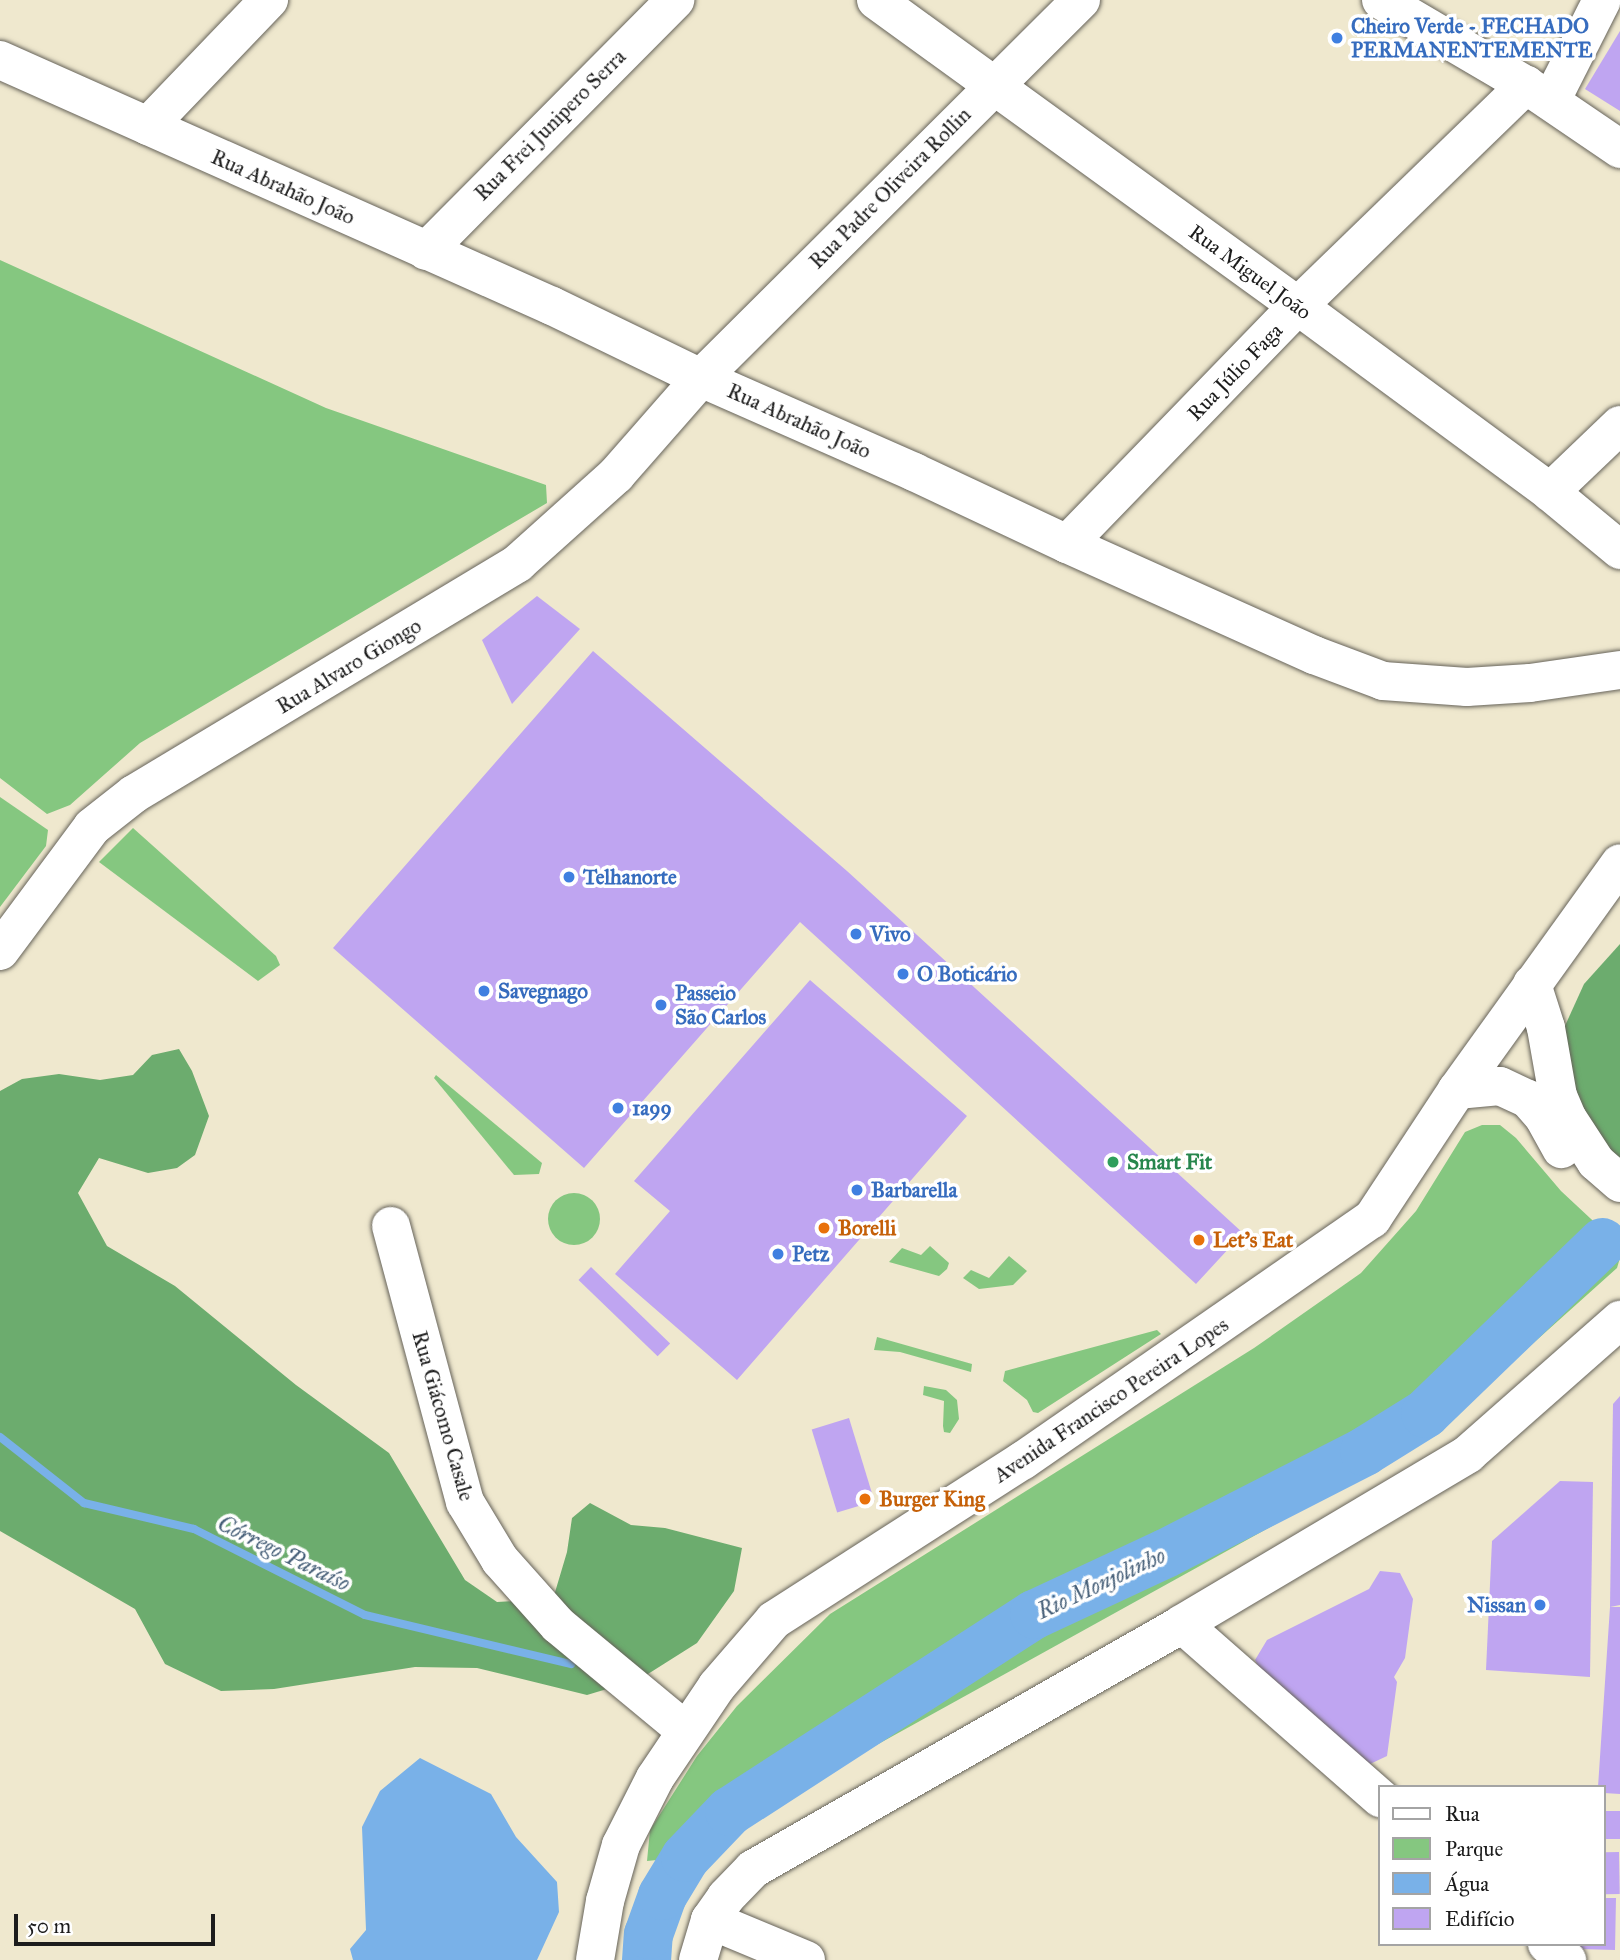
<!DOCTYPE html>
<html>
<head>
<meta charset="utf-8">
<style>
	body { margin:0 }
	#map { position:relative; width:1620px; height:1960px; overflow:hidden; background:#efe8ce; font-family:"IM FELL Great Primer",serif }
	div>[style] { position:absolute }
	.green>* { inset:0; background:#85c780 }
	.round { border-radius:50% }
	.forest>* { inset:0; background:#6cac6e }
	.water>* { inset:0; background:#79b1e8 }
	.stream>* { height:8px; margin:-4px; padding:0 4px; transform-origin:4px; border-radius:4px; background:#79b1e8 }
	.river>* { height:49px; margin:-24.5px; padding:0 24.5px; transform-origin:24.5px; border-radius:24.5px; background:#79b1e8 }
	.building>* { inset:0; background:#bfa5f1; transform-origin:0 0 }
	.roads { filter:drop-shadow(0 0 2px #66635a) drop-shadow(0 0 2px #66635a) }
	.minor>* { height:38px; margin:-19px; padding:0 19px; transform-origin:19px; border-radius:19px; background:#fff }
	.major>* { height:38px; margin:-19px; padding:0 19px; transform-origin:19px; border-radius:19px; background:#fff }
	.dots>* { width:19px; height:19px; translate:-50% -50%; box-sizing:border-box; border:4px solid #fff; border-radius:50% }
	span { translate:-50% -50%; white-space:nowrap; text-align:center; line-height:1.15; -webkit-text-stroke:7px #fff; paint-order:stroke }
	.shop-label { font-size:21px; color:#366cbe; font-weight:700 }
	.left { translate:0 -50%; text-align:left }
	.right { translate:-100% -50%; text-align:right }
	.street-label { font-size:21px; color:#1c1c1c }
	.leisure-label { font-size:21px; color:#27864d; font-weight:700 }
	.food-label { font-size:21px; color:#c56008; font-weight:700 }
	.water-label { font-size:23px; color:#465f78; font-style:italic }
	.legend { position:absolute; left:1378px; top:1785px; width:228px; height:161px; box-sizing:border-box; background:#fff; border:2px solid #a4a4a4; margin:0; padding:9px 12px; list-style:none; font-size:21px; color:#1c1c1c }
	.legend li { display:flex; align-items:center; gap:14px; height:35px }
	.legend b { width:35px; border:2px solid #a4a4a4 }
	.scale { position:absolute; left:14px; top:1914px; width:201px; height:32px; box-sizing:border-box; border:4px solid #1c1c1c; border-top:0; padding-left:9px; font-size:21px; line-height:24px; white-space:nowrap; color:#1c1c1c; -webkit-text-stroke:5px #fff; paint-order:stroke }
</style>
</head>
<body>
<div id="map">
	<div class="green">
		<i style="clip-path:polygon(0 260px,326px 408px,546px 485px,547px 503px,140px 743px,70px 805px,47px 814px,0 778px)"></i>
		<i style="clip-path:polygon(0 797px,48px 830px,46px 846px,0 907px)"></i>
		<i style="clip-path:polygon(133px 828px,276px 956px,280px 965px,258px 981px,99px 862px)"></i>
		<i style="clip-path:polygon(436px 1075px,542px 1163px,539px 1174px,514px 1175px,434px 1078px)"></i>
		<i style="clip-path:polygon(1482px 1125px,1500px 1125px,1516px 1138px,1561px 1191px,1620px 1246px,1620px 1258px,1617px 1268px,1422px 1443px,750px 1815px,706px 1855px,647px 1861px,650px 1830px,697px 1756px,737px 1706px,830px 1614px,1254px 1348px,1361px 1273px,1416px 1211px,1465px 1132px)"></i>
		<i class="round" style="left:548px;top:1193px;width:52px;height:52px"></i>
		<i style="clip-path:polygon(930px 1246px,949px 1263px,947px 1269px,939px 1276px,889px 1262px,902px 1248px,921px 1255px)"></i>
		<i style="clip-path:polygon(1009px 1256px,1027px 1271px,1013px 1285px,979px 1289px,963px 1278px,971px 1270px,989px 1278px)"></i>
		<i style="clip-path:polygon(1157px 1330px,1161px 1334px,1038px 1413px,1033px 1412px,1027px 1400px,1003px 1381px,1005px 1371px)"></i>
		<i style="clip-path:polygon(877px 1337px,972px 1364px,971px 1372px,900px 1352px,874px 1350px)"></i>
		<i style="clip-path:polygon(924px 1386px,946px 1390px,957px 1400px,959px 1419px,950px 1433px,944px 1432px,943px 1426px,944px 1401px,923px 1395px)"></i>
	</div>
	<div class="forest">
		<i style="clip-path:polygon(1620px 944px,1620px 1159px,1603px 1150px,1580px 1115px,1564px 1028px,1584px 984px)"></i>
		<i style="clip-path:polygon(179px 1049px,192px 1071px,209px 1116px,195px 1155px,177px 1168px,148px 1173px,99px 1158px,78px 1193px,107px 1246px,175px 1286px,296px 1385px,389px 1453px,465px 1580px,497px 1602px,553px 1599px,567px 1552px,572px 1518px,590px 1503px,631px 1525px,665px 1528px,742px 1548px,734px 1591px,697px 1643px,640px 1679px,587px 1695px,477px 1668px,415px 1667px,274px 1689px,221px 1691px,165px 1664px,135px 1609px,0 1531px,0 1091px,22px 1079px,59px 1074px,100px 1080px,133px 1075px,152px 1055px)"></i>
	</div>
	<div class="water">
		<i style="clip-path:polygon(420px 1758px,491px 1794px,516px 1837px,557px 1882px,559px 1912px,537px 1960px,353px 1960px,350px 1949px,366px 1930px,362px 1827px,380px 1791px)"></i>
	</div>
	<div class="stream">
		<i style="left:0;top:1437px;width:107px;rotate:38.2deg"></i>
		<i style="left:84px;top:1503px;width:113px;rotate:13.3deg"></i>
		<i style="left:194px;top:1529px;width:191px;rotate:26.7deg"></i>
		<i style="left:365px;top:1615px;width:212px;rotate:13.4deg"></i>
	</div>
	<div class="river">
		<i style="left:646px;top:1960px;width:26px;rotate:-86deg"></i>
		<i style="left:648px;top:1934px;width:41px;rotate:-70.3deg"></i>
		<i style="left:662px;top:1895px;width:44px;rotate:-58.8deg"></i>
		<i style="left:685px;top:1857px;width:64px;rotate:-46.3deg"></i>
		<i style="left:729px;top:1811px;width:363px;rotate:-32.9deg"></i>
		<i style="left:1034px;top:1614px;width:145px;rotate:-25deg"></i>
		<i style="left:1165px;top:1553px;width:224px;rotate:-27.1deg"></i>
		<i style="left:1364px;top:1451px;width:72px;rotate:-31.9deg"></i>
		<i style="left:1425px;top:1413px;width:246px;rotate:-44deg"></i>
	</div>
	<div class="building">
		<i style="clip-path:polygon(1620px 31px,1620px 111px,1585px 89px)"></i>
		<i style="clip-path:polygon(537px 596px,580px 629px,512px 704px,482px 640px)"></i>
		<i style="clip-path:polygon(593px 651px,847px 871px,1243px 1233px,1196px 1284px,800px 922px,584px 1168px,333px 948px)"></i>
		<i style="clip-path:polygon(810px 980px,967px 1116px,737px 1380px,615px 1274px,670px 1211px,634px 1181px)"></i>
		<i style="left:591px;top:1267px;width:110px;height:18px;rotate:44deg"></i>
		<i style="clip-path:polygon(1620px 1396px,1620px 1605px,1610px 1607px,1613px 1404px)"></i>
		<i style="left:849px;top:1418px;width:87px;height:39px;rotate:73deg"></i>
		<i style="clip-path:polygon(1560px 1481px,1593px 1482px,1590px 1677px,1486px 1670px,1492px 1541px)"></i>
		<i style="clip-path:polygon(1380px 1571px,1400px 1573px,1413px 1599px,1405px 1658px,1394px 1677px,1397px 1682px,1387px 1756px,1370px 1764px,1281px 1711px,1255px 1660px,1267px 1640px,1369px 1589px)"></i>
		<i style="clip-path:polygon(1610px 1607px,1620px 1607px,1620px 1794px,1604px 1793px,1604px 1787px,1598px 1787px)"></i>
		<i style="left:1604px;top:1811px;width:16px;height:28px"></i>
		<i style="left:1619px;top:1852px;width:42px;height:14px;rotate:89deg"></i>
		<i style="clip-path:polygon(1604px 1898px,1616px 1898px,1615px 1950px,1579px 1949px,1579px 1944px,1604px 1944px)"></i>
	</div>
	<div class="roads">
		<div class="minor">
			<i style="left:0;top:60px;width:604px;rotate:24.02deg"></i>
			<i style="left:552px;top:306px;width:165px;rotate:25.8deg"></i>
			<i style="left:701px;top:378px;width:233px;rotate:23.8deg"></i>
			<i style="left:914px;top:472px;width:169px;rotate:25.2deg"></i>
			<i style="left:1067px;top:544px;width:271px;rotate:24.2deg"></i>
			<i style="left:1314px;top:655px;width:74px;rotate:20.6deg"></i>
			<i style="left:1383px;top:681px;width:84px;rotate:4.1deg"></i>
			<i style="left:1467px;top:687px;width:63px;rotate:-3.6deg"></i>
			<i style="left:1530px;top:683px;width:91px;rotate:-8.2deg"></i>
			<i style="left:1551px;top:101px;width:113px;rotate:-63.2deg"></i>
			<i style="left:148px;top:126px;width:175px;rotate:-46.2deg"></i>
			<i style="left:426px;top:251px;width:354px;rotate:-45.2deg"></i>
			<i style="left:1550px;top:492px;width:97px;rotate:-43.7deg"></i>
			<i style="left:1067px;top:544px;width:332px;rotate:-45.9deg"></i>
			<i style="left:1298px;top:306px;width:318px;rotate:-44.1deg"></i>
			<i style="left:0;top:951px;width:154px;rotate:-53.4deg"></i>
			<i style="left:92px;top:827px;width:53px;rotate:-38.2deg"></i>
			<i style="left:134px;top:794px;width:448px;rotate:-31deg"></i>
			<i style="left:518px;top:563px;width:132px;rotate:-41.9deg"></i>
			<i style="left:616px;top:475px;width:129px;rotate:-48.8deg"></i>
			<i style="left:701px;top:378px;width:536px;rotate:-44.85deg"></i>
			<i style="left:391px;top:1226px;width:286px;rotate:75deg"></i>
			<i style="left:465px;top:1502px;width:68px;rotate:58.9deg"></i>
			<i style="left:500px;top:1560px;width:87px;rotate:48.3deg"></i>
			<i style="left:558px;top:1625px;width:165px;rotate:39.6deg"></i>
			<i style="left:1182px;top:1624px;width:264px;rotate:41.3deg"></i>
			<i style="left:710px;top:1920px;width:104px;rotate:22.6deg"></i>
			<i style="left:1547px;top:1944px;width:26px;rotate:39deg"></i>
		</div>
		<div class="major">
			<i style="left:876px;top:0;width:521px;rotate:35.95deg"></i>
			<i style="left:1298px;top:306px;width:313px;rotate:36.4deg"></i>
			<i style="left:1550px;top:492px;width:91px;rotate:39.6deg"></i>
			<i style="left:1381px;top:0;width:168px;rotate:30.4deg"></i>
			<i style="left:1526px;top:85px;width:114px;rotate:34.2deg"></i>
			<i style="left:1532px;top:984px;width:46px;rotate:72.3deg"></i>
			<i style="left:1546px;top:1028px;width:69px;rotate:80deg"></i>
			<i style="left:1558px;top:1096px;width:25px;rotate:67deg"></i>
			<i style="left:1568px;top:1119px;width:51px;rotate:56.9deg"></i>
			<i style="left:1596px;top:1162px;width:32px;rotate:41deg"></i>
			<i style="left:1457px;top:1090px;width:43px;rotate:-5.3deg"></i>
			<i style="left:1500px;top:1086px;width:31px;rotate:25deg"></i>
			<i style="left:1528px;top:1099px;width:23px;rotate:49deg"></i>
			<i style="left:1543px;top:1116px;width:38px;rotate:61deg"></i>
			<i style="left:595px;top:1960px;width:60px;rotate:-80.4deg"></i>
			<i style="left:605px;top:1901px;width:58px;rotate:-74.1deg"></i>
			<i style="left:621px;top:1845px;width:75px;rotate:-63.1deg"></i>
			<i style="left:655px;top:1778px;width:111px;rotate:-56deg"></i>
			<i style="left:717px;top:1686px;width:87px;rotate:-49.2deg"></i>
			<i style="left:774px;top:1620px;width:295px;rotate:-32.7deg"></i>
			<i style="left:1022px;top:1461px;width:426px;rotate:-34.7deg"></i>
			<i style="left:1372px;top:1219px;width:154px;rotate:-56.6deg"></i>
			<i style="left:1457px;top:1090px;width:279px;rotate:-54.3deg"></i>
			<i style="left:698px;top:1960px;width:42px;rotate:-73.3deg"></i>
			<i style="left:710px;top:1920px;width:28px;rotate:-55deg"></i>
			<i style="left:726px;top:1897px;width:39px;rotate:-46deg"></i>
			<i style="left:753px;top:1869px;width:494px;rotate:-29.7deg"></i>
			<i style="left:1182px;top:1624px;width:333px;rotate:-30.7deg"></i>
			<i style="left:1468px;top:1454px;width:203px;rotate:-41.4deg"></i>
		</div>
	</div>
	<div class="dots">
		<i style="left:1337px;top:38px;background:#3f7fe0"></i>
		<i style="left:569px;top:877px;background:#3f7fe0"></i>
		<i style="left:856px;top:934px;background:#3f7fe0"></i>
		<i style="left:903px;top:974px;background:#3f7fe0"></i>
		<i style="left:484px;top:991px;background:#3f7fe0"></i>
		<i style="left:661px;top:1005px;background:#3f7fe0"></i>
		<i style="left:618px;top:1108px;background:#3f7fe0"></i>
		<i style="left:1113px;top:1162px;background:#2e9e5b"></i>
		<i style="left:857px;top:1190px;background:#3f7fe0"></i>
		<i style="left:824px;top:1228px;background:#e8710a"></i>
		<i style="left:1199px;top:1240px;background:#e8710a"></i>
		<i style="left:778px;top:1254px;background:#3f7fe0"></i>
		<i style="left:865px;top:1499px;background:#e8710a"></i>
		<i style="left:1540px;top:1605px;background:#3f7fe0"></i>
	</div>
	<div class="shop-label">
		<span class="left" style="left:1351px;top:38px">Cheiro Verde - FECHADO<br>PERMANENTEMENTE</span>
		<span class="left" style="left:583px;top:877px">Telhanorte</span>
		<span class="left" style="left:870px;top:934px">Vivo</span>
		<span class="left" style="left:917px;top:974px">O Boticário</span>
		<span class="left" style="left:498px;top:991px">Savegnago</span>
		<span class="left" style="left:675px;top:1005px">Passeio<br>São Carlos</span>
		<span class="left" style="left:632px;top:1108px">1a99</span>
		<span class="left" style="left:871px;top:1190px">Barbarella</span>
		<span class="left" style="left:792px;top:1254px">Petz</span>
		<span class="right" style="left:1526px;top:1605px">Nissan</span>
	</div>
	<div class="street-label">
		<span style="left:550px;top:125px;rotate:-45deg">Rua Frei Junipero Serra</span>
		<span style="left:283px;top:187px;rotate:24deg">Rua Abrahão João</span>
		<span style="left:890px;top:188px;rotate:-45deg">Rua Padre Oliveira Rollin</span>
		<span style="left:1250px;top:272px;rotate:36deg">Rua Miguel João</span>
		<span style="left:1235px;top:372px;rotate:-46deg">Rua Júlio Faga</span>
		<span style="left:799px;top:421px;rotate:24deg">Rua Abrahão João</span>
		<span style="left:349px;top:666px;rotate:-31deg">Rua Alvaro Giongo</span>
		<span style="left:1111px;top:1400px;rotate:-34deg">Avenida Francisco Pereira Lopes</span>
		<span style="left:443px;top:1416px;rotate:74deg">Rua Giácomo Casale</span>
	</div>
	<div class="leisure-label">
		<span class="left" style="left:1127px;top:1162px">Smart Fit</span>
	</div>
	<div class="food-label">
		<span class="left" style="left:838px;top:1228px">Borelli</span>
		<span class="left" style="left:1213px;top:1240px">Let's Eat</span>
		<span class="left" style="left:879px;top:1499px">Burger King</span>
	</div>
	<div class="water-label">
		<span style="left:284px;top:1553px;rotate:26deg">Córrego Paraíso</span>
		<span style="left:1101px;top:1583px;rotate:-25deg">Rio Monjolinho</span>
	</div>
	<ul class="legend">
	<li><b style="height:9px;background:#fff"></b>Rua</li>
	<li><b style="height:19px;background:#85c780"></b>Parque</li>
	<li><b style="height:19px;background:#79b1e8"></b>Água</li>
	<li><b style="height:19px;background:#bfa5f1"></b>Edifício</li>
	</ul>
	<div class="scale">50 m</div>
</div>
</body>
</html>
